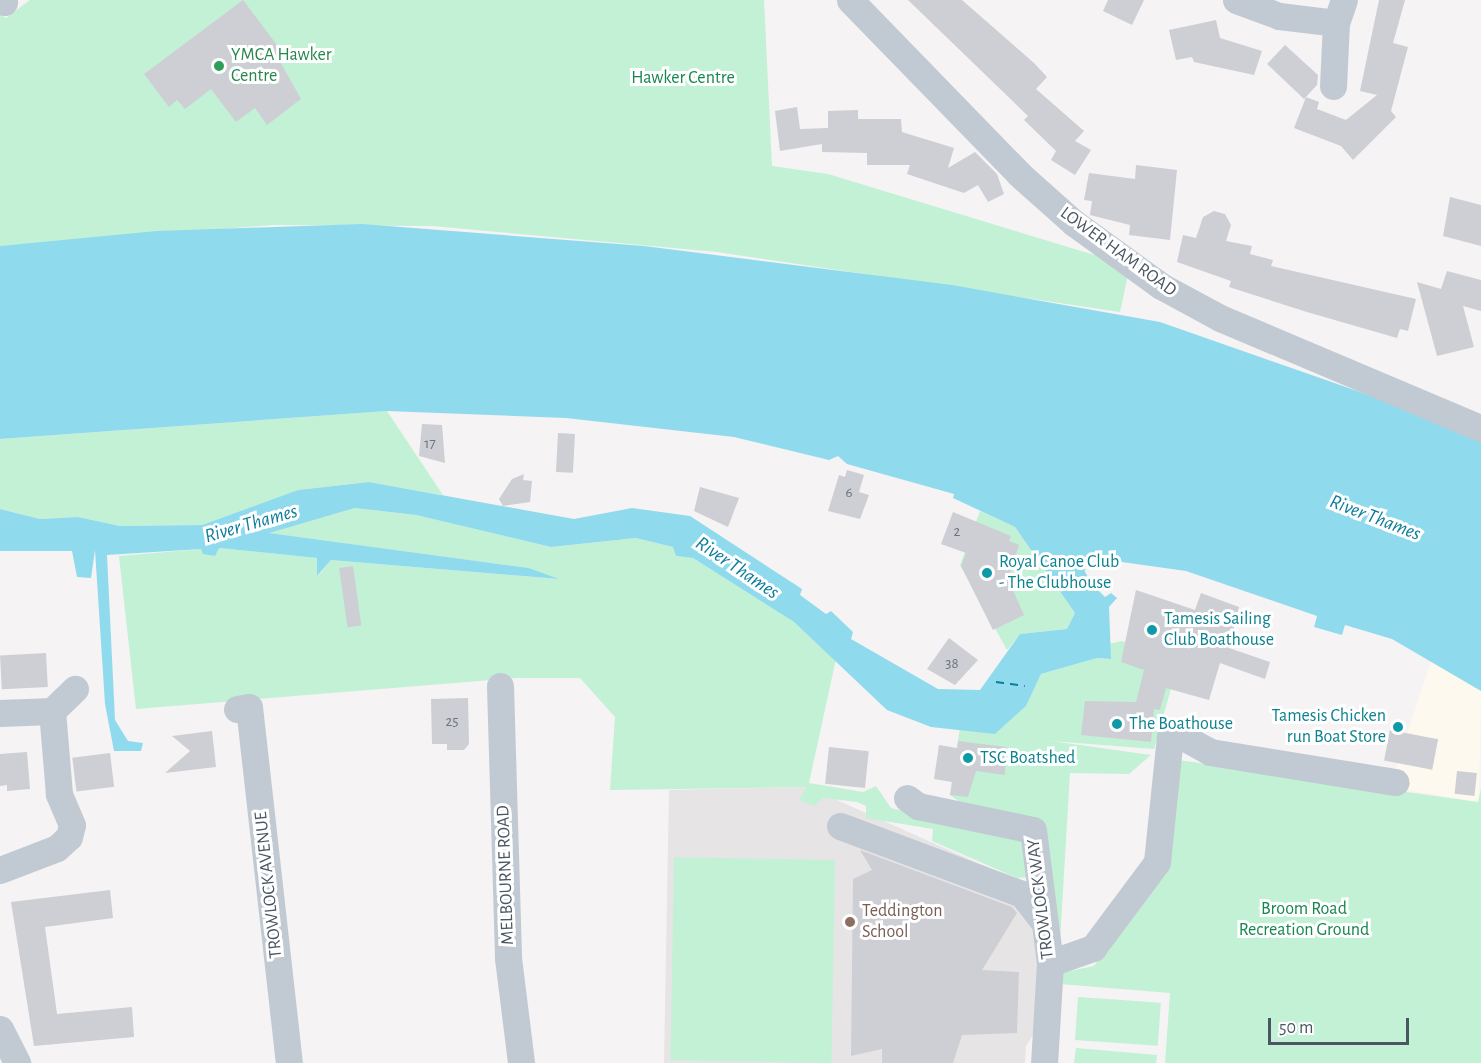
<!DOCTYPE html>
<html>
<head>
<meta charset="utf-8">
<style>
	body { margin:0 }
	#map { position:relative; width:1481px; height:1063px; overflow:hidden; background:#f5f3f3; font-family:"Alegreya Sans",sans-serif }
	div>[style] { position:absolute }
	.commercial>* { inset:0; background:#fdf9ef }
	.education>* { inset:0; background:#e6e4e5 }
	.green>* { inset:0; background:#c3f1d5; transform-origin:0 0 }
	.water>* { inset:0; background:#90daee }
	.ferry>* { height:1.5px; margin-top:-0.75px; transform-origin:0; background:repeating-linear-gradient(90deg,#0c7c9b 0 8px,transparent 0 14px) }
	.building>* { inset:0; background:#cdcfd5; transform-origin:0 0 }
	.minor>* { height:27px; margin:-13.5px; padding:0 13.5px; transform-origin:13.5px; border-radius:13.5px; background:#c1cad2 }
	.dots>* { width:16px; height:16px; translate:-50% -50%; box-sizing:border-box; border:3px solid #fff; border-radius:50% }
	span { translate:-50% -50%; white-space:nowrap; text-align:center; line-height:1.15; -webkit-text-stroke:6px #fff; paint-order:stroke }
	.number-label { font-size:15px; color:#6b747e }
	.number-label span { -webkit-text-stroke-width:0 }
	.leisure-label { font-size:18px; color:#27864d }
	.left { translate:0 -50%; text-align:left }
	.park-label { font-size:18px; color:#17864f }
	.street-label { font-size:18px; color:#4a5661 }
	.culture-label { font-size:18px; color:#0d838f }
	.right { translate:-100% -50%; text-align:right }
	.education-label { font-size:18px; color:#785e54 }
	.water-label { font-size:20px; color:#0c7c9b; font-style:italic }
	.scale { position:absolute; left:1268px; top:1018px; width:141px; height:27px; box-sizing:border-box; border:3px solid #4a5661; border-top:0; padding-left:8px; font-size:18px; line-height:21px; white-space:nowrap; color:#4a5661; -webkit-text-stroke:4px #fff; paint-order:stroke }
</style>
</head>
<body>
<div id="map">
	<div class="commercial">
		<i style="clip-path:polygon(1431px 661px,1481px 691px,1479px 802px,1390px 787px)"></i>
	</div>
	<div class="education">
		<i style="clip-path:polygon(808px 787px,1029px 886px,1037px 957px,1038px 1027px,1026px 1046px,1025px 1063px,664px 1063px,669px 790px)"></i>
	</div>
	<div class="green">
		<i style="clip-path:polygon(30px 0,764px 0,772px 166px,828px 174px,1101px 257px,1128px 275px,1120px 312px,717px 252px,432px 226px,273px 225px,0 246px,0 14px,6px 18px)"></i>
		<i style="clip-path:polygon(387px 411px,443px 495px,369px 482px,298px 490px,202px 525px,120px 526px,78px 517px,40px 519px,0 509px,0 439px)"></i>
		<i style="clip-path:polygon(355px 508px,416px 515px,551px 547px,636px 538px,674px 547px,676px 556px,693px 558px,794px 622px,836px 659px,809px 783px,863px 792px,876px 786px,891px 808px,1024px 841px,1033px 877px,1017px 878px,932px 841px,933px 829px,866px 818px,866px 806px,857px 802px,823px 798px,814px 806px,799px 800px,806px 787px,610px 790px,615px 717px,580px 678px,516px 678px,136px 709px,119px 556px,201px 549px,214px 556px,219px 548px,317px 558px,318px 576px,331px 560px,558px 579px,529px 568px,267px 533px)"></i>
		<i style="clip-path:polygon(980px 511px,1015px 527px,1075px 613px,1067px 629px,1020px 634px,1007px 650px,960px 565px)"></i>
		<i style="clip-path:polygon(1122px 641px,1170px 655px,1178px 664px,1154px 749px,1051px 741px,1151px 755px,1129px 774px,1070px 773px,1060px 941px,1036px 824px,968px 808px,950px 795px,960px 727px,995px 734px,1026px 706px,1041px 674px,1097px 658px,1111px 659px,1108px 644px)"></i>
		<i style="clip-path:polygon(1171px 759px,1478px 802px,1481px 788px,1481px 1063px,1165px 1063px,1170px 993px,1060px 984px,1060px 973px,1094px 966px,1170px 866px)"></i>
		<i style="left:835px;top:860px;width:203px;height:161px;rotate:91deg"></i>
		<i style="left:1078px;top:997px;width:83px;height:43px;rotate:4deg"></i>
		<i style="clip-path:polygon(1076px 1048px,1157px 1055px,1156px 1063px,1074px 1063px)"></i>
	</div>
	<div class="water">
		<i style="clip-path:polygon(362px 224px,644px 246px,952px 285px,1160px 322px,1406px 408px,1481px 442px,1481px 691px,1392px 639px,1345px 625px,1342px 635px,1314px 627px,1317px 616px,1186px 571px,1086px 557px,1085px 572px,1093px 585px,1105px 597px,1111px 593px,1117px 598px,1109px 607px,1111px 659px,1097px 658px,1041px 674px,1026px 706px,995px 734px,931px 727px,887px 710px,794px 622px,693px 558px,676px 556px,673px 547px,636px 538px,551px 547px,416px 515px,355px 508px,269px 533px,529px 568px,559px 579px,331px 560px,317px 576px,317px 558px,219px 548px,215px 556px,203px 554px,201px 549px,107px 555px,115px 720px,128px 741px,143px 743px,141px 751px,114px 751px,105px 704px,95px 550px,91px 578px,77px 577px,72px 551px,0 551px,0 509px,40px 519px,78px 517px,120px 526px,202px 525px,298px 490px,369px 482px,574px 519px,632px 508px,690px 516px,802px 589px,800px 595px,826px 614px,831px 611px,853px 632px,851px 639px,938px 689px,980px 690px,1020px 634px,1067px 629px,1075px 613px,1015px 527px,953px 498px,954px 494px,847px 464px,838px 456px,829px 460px,734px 437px,566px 418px,387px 411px,0 439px,0 246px,157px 231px)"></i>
	</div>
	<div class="ferry">
		<i style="left:996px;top:682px;width:29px;rotate:8deg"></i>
	</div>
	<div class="building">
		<i style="clip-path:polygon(243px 0,283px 53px,278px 58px,301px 99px,267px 125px,255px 108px,236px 122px,211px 89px,185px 109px,177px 100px,169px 107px,144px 74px)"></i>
		<i style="clip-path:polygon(908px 0,962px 0,1034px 63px,1047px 77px,1036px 89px,1084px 131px,1075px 141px,1091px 150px,1075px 175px,1051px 160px,1056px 151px,1024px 120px,1028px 116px)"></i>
		<i style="clip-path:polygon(1108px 0,1144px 0,1132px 25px,1103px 11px)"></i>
		<i style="clip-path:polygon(1379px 0,1405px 0,1393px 43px,1408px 47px,1391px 111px,1396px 117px,1353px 160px,1341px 146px,1294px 128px,1306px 97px,1319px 102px,1317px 109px,1346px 120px,1377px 95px,1360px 91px)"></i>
		<i style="clip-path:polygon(1216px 20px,1220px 38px,1262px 51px,1254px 75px,1194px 62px,1192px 57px,1176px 60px,1169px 30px)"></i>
		<i style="clip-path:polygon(1285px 45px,1318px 75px,1317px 85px,1304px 99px,1267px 64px)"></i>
		<i style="clip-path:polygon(797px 107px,800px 129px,828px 128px,828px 111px,858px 110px,858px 119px,901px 119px,902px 132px,954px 148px,948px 168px,975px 152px,997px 174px,1004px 194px,988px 202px,978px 185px,964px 193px,907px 174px,910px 165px,867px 165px,867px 153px,822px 152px,822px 144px,780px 151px,775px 111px)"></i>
		<i style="clip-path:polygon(1136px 165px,1177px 170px,1170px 240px,1129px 235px,1130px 225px,1090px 215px,1092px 201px,1084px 200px,1089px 173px,1135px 179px)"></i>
		<i style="clip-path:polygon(1450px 197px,1481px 205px,1481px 246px,1443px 236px)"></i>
		<i style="clip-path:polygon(1214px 211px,1225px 214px,1231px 225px,1226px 241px,1252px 246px,1250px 254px,1273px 260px,1271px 266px,1416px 299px,1408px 331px,1400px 329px,1397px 338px,1307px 312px,1229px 287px,1231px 281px,1177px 262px,1183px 235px,1196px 238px,1203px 217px)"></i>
		<i style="clip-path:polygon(1447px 271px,1481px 280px,1481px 311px,1463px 306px,1474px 347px,1437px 356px,1417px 282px,1441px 289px)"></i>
		<i style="clip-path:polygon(422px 424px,442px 425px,445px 463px,419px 456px)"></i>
		<i style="left:558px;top:433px;width:17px;height:39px;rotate:3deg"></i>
		<i style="clip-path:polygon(847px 470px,864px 475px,859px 492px,869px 495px,860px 519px,828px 511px,839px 475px,845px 477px)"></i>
		<i style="clip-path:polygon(524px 474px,523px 480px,532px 481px,530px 502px,503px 506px,499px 499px,512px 479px)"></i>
		<i style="clip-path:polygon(700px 487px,739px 498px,728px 527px,694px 511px)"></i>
		<i style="clip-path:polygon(953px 512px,1011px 536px,1009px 541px,1019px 545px,1008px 579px,1024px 615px,993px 630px,961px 566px,966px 553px,941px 544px)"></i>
		<i style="left:353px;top:566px;width:60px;height:14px;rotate:82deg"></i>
		<i style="clip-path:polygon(1136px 590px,1195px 610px,1201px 593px,1239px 607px,1229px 648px,1270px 662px,1265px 679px,1220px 663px,1209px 700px,1166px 688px,1160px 710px,1154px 709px,1151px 742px,1081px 735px,1085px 701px,1136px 702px,1144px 670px,1121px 662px)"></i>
		<i style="clip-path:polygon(949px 638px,978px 660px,955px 685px,927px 669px)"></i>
		<i style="left:46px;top:653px;width:34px;height:46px;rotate:87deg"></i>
		<i style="clip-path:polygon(468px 698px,469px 744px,464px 750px,447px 750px,447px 744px,432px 744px,431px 699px)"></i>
		<i style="left:1390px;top:730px;width:49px;height:31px;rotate:11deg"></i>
		<i style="clip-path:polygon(212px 731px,216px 767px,165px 773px,190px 751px,172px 736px)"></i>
		<i style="clip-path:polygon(958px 741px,1006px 747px,1005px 775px,976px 771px,968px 797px,950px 795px,952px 782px,934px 779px,939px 745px,957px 748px)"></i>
		<i style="left:829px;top:747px;width:40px;height:37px;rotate:6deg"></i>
		<i style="clip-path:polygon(27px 752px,30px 789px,7px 791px,7px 785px,0 786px,0 754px)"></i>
		<i style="left:110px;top:753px;width:34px;height:38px;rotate:83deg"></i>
		<i style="left:1457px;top:771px;width:20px;height:23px;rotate:6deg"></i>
		<i style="clip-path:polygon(860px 850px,1012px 907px,1017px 913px,982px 970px,1019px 972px,1017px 1033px,962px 1035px,953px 1063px,882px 1063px,882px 1049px,851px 1056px,853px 879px,872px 870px)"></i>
		<i style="clip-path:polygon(110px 890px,113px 918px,45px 927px,57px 1014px,132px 1007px,134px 1037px,34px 1046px,11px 902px)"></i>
	</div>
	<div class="minor">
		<i style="left:2px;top:0;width:3px;rotate:45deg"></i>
		<i style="left:850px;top:0;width:243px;rotate:45.8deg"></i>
		<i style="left:1019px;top:174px;width:74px;rotate:41.7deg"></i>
		<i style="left:1074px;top:223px;width:107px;rotate:35.9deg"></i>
		<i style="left:1161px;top:286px;width:67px;rotate:28.5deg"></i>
		<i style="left:1220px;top:318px;width:283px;rotate:22.9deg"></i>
		<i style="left:1236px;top:0;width:46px;rotate:20.4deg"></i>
		<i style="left:1279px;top:16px;width:57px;rotate:7deg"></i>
		<i style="left:1336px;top:23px;width:24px;rotate:-71deg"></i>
		<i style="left:1333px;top:86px;width:63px;rotate:-87.3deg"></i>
		<i style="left:500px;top:686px;width:272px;rotate:88.3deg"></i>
		<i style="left:508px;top:958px;width:106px;rotate:82.9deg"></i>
		<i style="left:237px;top:709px;width:12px;rotate:-9deg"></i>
		<i style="left:249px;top:707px;width:358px;rotate:83.6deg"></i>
		<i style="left:0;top:713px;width:52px;rotate:-2.2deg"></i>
		<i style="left:52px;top:711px;width:32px;rotate:-44deg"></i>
		<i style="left:907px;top:798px;width:14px;rotate:36deg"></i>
		<i style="left:918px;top:806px;width:117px;rotate:11.8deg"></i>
		<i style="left:1033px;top:830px;width:134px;rotate:82.7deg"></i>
		<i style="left:1050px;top:963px;width:100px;rotate:93.4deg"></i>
		<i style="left:840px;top:826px;width:194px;rotate:20.5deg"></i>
		<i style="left:1022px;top:894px;width:36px;rotate:52deg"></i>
		<i style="left:0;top:870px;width:61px;rotate:-21.1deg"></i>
		<i style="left:57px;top:848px;width:16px;rotate:-43deg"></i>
		<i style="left:69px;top:837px;width:12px;rotate:-76deg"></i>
		<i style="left:72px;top:825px;width:34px;rotate:-113deg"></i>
		<i style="left:59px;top:794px;width:83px;rotate:-94.8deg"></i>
		<i style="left:1050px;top:963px;width:46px;rotate:-19.2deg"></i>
		<i style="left:1093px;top:948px;width:107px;rotate:-53.3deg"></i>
		<i style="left:1157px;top:862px;width:126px;rotate:-84.1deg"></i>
		<i style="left:1170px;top:737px;width:15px;rotate:4deg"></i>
		<i style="left:1185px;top:738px;width:29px;rotate:29deg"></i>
		<i style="left:1210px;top:752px;width:188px;rotate:9.2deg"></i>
		<i style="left:0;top:1029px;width:38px;rotate:63deg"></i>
	</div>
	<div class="dots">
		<i style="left:219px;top:66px;background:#2e9e5b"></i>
		<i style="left:987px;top:573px;background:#0f9aa8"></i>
		<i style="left:1152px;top:630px;background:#0f9aa8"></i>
		<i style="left:1117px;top:724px;background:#0f9aa8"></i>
		<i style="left:1398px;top:727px;background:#0f9aa8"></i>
		<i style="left:968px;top:758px;background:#0f9aa8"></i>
		<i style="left:850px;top:922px;background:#8d6e63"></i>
	</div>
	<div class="number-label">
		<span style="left:430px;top:444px">17</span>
		<span style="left:849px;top:493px">6</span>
		<span style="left:957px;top:532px">2</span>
		<span style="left:952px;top:664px">38</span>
		<span style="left:452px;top:722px">25</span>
	</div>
	<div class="leisure-label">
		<span class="left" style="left:231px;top:66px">YMCA Hawker<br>Centre</span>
	</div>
	<div class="park-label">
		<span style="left:683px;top:78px">Hawker Centre</span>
		<span style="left:1304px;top:920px">Broom Road<br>Recreation Ground</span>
	</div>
	<div class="street-label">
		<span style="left:1118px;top:252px;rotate:36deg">LOWER HAM ROAD</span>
		<span style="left:506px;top:875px;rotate:-92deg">MELBOURNE ROAD</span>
		<span style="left:269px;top:885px;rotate:-96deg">TROWLOCK AVENUE</span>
		<span style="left:1041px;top:899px;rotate:-97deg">TROWLOCK WAY</span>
	</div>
	<div class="culture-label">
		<span class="left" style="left:999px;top:573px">Royal Canoe Club<br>- The Clubhouse</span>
		<span class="left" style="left:1164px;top:630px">Tamesis Sailing<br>Club Boathouse</span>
		<span class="right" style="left:1386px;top:727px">Tamesis Chicken<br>run Boat Store</span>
		<span class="left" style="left:1129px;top:724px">The Boathouse</span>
		<span class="left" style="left:980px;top:758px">TSC Boatshed</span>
	</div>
	<div class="education-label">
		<span class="left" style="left:862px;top:922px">Teddington<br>School</span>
	</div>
	<div class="water-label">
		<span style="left:1375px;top:518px;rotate:21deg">River Thames</span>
		<span style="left:251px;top:524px;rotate:-16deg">River Thames</span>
		<span style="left:737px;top:568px;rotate:34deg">River Thames</span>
	</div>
	<div class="scale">50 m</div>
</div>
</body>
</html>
